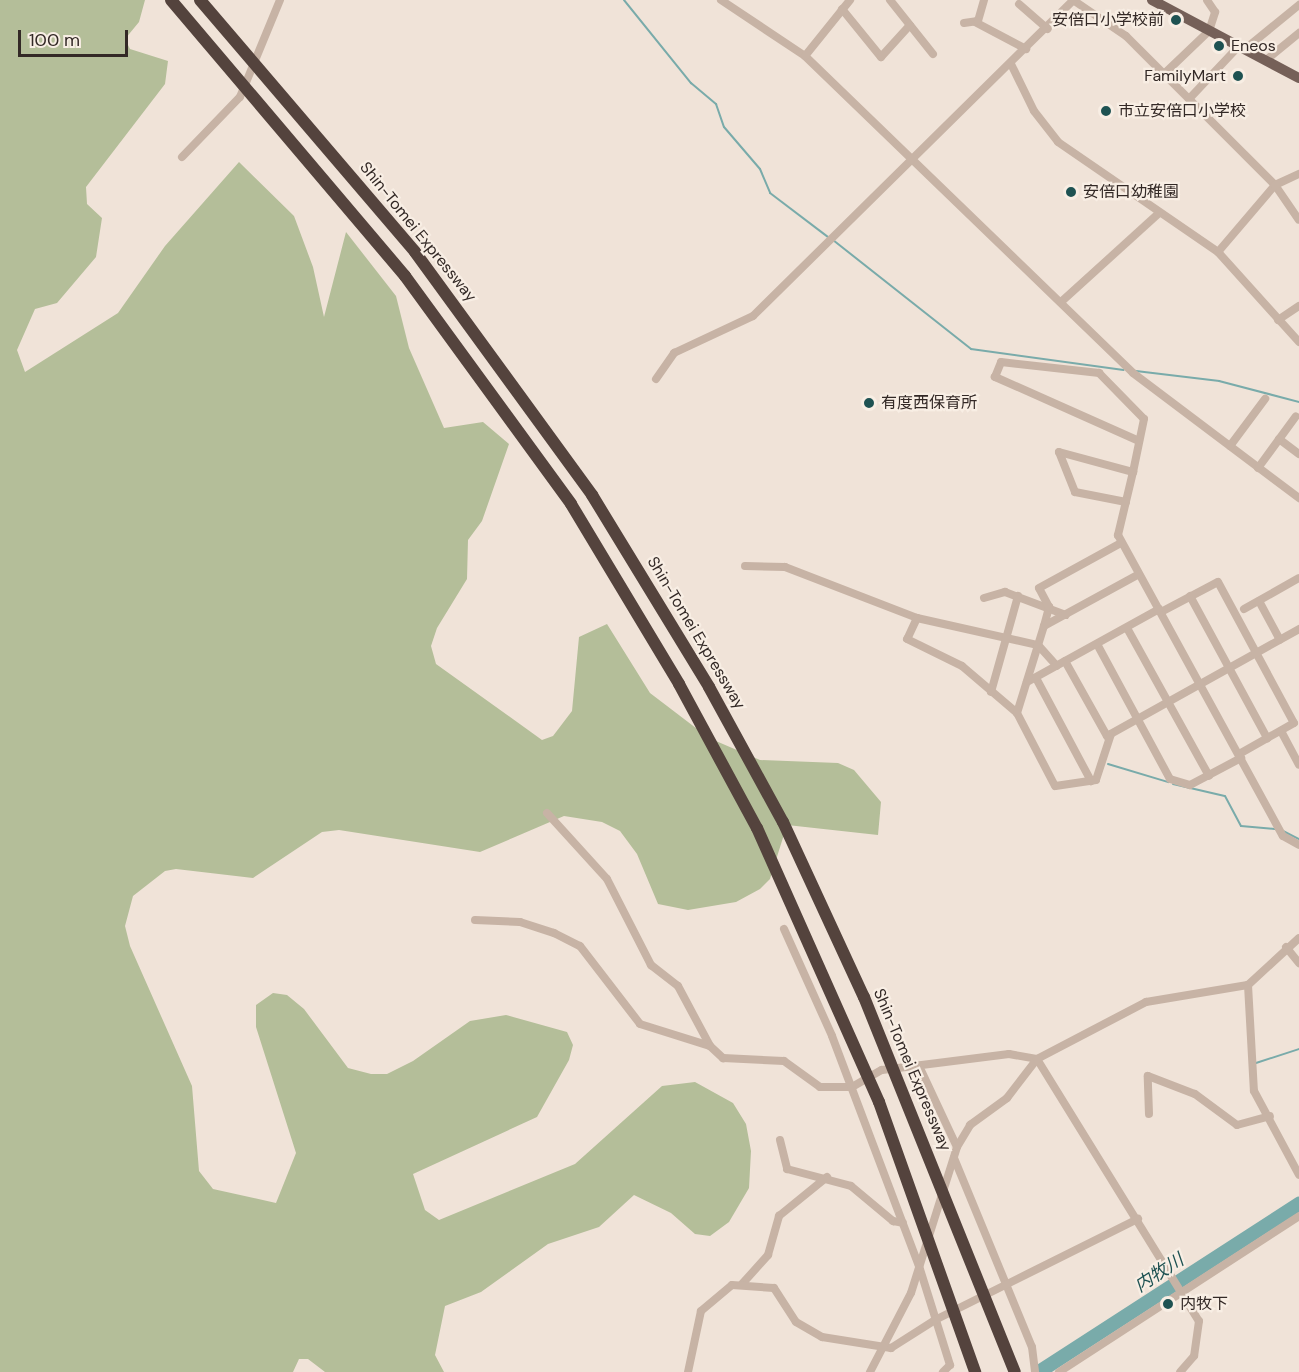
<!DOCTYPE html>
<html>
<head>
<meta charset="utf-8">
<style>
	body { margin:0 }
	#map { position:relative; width:1299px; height:1372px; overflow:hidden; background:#f0e3d8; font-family:"DM Sans","Noto Sans JP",sans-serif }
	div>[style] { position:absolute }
	.green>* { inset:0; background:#b4be99 }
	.stream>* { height:2px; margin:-1px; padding:0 1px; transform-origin:1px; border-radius:1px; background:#79abaa }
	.river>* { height:14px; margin:-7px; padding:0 7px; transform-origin:7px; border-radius:7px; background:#79abaa }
	.minor>* { height:8px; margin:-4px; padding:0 4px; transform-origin:4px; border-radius:4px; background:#c7b3a5 }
	.major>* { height:10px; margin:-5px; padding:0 5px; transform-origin:5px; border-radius:5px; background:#756058 }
	.highway>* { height:12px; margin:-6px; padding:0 6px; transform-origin:6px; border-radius:6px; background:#54433d }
	.highway-bridge>* { height:12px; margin:-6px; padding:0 6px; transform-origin:6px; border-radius:6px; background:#54433d }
	.dots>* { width:16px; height:16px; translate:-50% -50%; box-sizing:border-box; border:3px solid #f8eee4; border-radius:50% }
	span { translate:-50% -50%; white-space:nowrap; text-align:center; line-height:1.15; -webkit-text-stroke:4.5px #f8eee4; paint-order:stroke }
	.poi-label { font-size:16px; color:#332926 }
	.right { translate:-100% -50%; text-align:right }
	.left { translate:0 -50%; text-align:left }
	.street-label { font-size:16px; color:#332926 }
	.water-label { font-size:18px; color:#1e5252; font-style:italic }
	.scale { position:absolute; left:18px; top:30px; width:110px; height:27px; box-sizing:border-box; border:3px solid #332926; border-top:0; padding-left:8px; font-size:18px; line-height:21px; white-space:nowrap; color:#332926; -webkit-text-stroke:4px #f8eee4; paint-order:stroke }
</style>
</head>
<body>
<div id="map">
	<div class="green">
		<i style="clip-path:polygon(0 0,145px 0,139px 22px,125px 39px,130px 49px,168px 61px,165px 84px,86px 187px,87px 204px,102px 218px,96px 257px,57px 303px,35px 309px,17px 350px,25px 372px,118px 313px,165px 246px,239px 162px,294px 216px,313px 267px,324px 317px,346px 232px,396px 296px,409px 348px,444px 428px,483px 422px,509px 444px,482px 521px,468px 540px,467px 579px,437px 628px,431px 646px,436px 664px,542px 740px,553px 736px,572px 711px,579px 637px,607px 624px,650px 693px,709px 738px,760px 760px,838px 763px,854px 770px,881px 802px,878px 835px,787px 825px,770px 879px,760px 889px,736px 902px,688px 910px,658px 904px,637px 854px,620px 831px,602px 822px,564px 816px,480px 852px,339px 830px,322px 832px,253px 878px,176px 869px,165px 871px,133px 896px,125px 926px,130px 946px,192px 1086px,199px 1171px,213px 1189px,276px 1203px,296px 1153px,256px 1027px,256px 1005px,273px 993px,287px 995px,304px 1009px,348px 1068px,371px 1074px,387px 1074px,413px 1061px,470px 1021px,506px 1015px,567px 1032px,573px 1045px,569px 1060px,537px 1117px,413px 1174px,425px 1210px,439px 1220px,575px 1164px,662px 1086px,695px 1082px,733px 1103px,746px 1124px,751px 1151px,749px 1188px,729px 1222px,710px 1236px,695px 1234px,671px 1213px,634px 1195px,599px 1227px,548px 1244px,481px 1292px,445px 1306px,435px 1355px,444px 1372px,325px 1372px,308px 1359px,299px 1359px,293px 1372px,0 1372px)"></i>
	</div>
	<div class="stream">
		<i style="left:624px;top:0;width:107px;rotate:51.1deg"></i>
		<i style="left:691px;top:83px;width:33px;rotate:40deg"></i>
		<i style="left:716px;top:104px;width:24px;rotate:71deg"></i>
		<i style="left:724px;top:127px;width:55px;rotate:49.4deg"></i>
		<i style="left:760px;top:169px;width:26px;rotate:67deg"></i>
		<i style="left:770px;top:193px;width:73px;rotate:37.2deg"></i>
		<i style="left:833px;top:240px;width:176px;rotate:38.3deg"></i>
		<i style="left:971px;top:349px;width:154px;rotate:7.8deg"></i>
		<i style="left:1136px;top:371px;width:84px;rotate:6.9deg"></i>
		<i style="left:1219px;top:381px;width:83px;rotate:14.7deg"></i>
		<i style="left:1108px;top:764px;width:63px;rotate:16.7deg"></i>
		<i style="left:1173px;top:784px;width:53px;rotate:13deg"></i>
		<i style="left:1225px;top:796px;width:34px;rotate:62deg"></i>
		<i style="left:1241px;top:826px;width:36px;rotate:5deg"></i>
		<i style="left:1283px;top:831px;width:18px;rotate:27deg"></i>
		<i style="left:1256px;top:1063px;width:45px;rotate:-18deg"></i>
	</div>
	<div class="river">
		<i style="left:1039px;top:1372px;width:310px;rotate:-32.9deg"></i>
	</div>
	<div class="minor">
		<i style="left:721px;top:0;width:101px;rotate:33.7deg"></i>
		<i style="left:805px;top:56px;width:456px;rotate:44deg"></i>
		<i style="left:1133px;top:373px;width:208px;rotate:37deg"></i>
		<i style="left:890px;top:0;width:69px;rotate:51.5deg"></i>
		<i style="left:1073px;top:0;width:64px;rotate:34.2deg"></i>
		<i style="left:1126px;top:36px;width:211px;rotate:45deg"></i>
		<i style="left:1275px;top:185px;width:42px;rotate:55.6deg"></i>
		<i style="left:1019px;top:4px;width:38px;rotate:41deg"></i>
		<i style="left:842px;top:9px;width:62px;rotate:50.9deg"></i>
		<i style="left:881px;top:57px;width:43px;rotate:-47.8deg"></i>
		<i style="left:975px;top:22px;width:58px;rotate:27.9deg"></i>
		<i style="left:964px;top:23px;width:14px;rotate:-8deg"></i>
		<i style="left:978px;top:21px;width:22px;rotate:-74deg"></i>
		<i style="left:1245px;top:49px;width:70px;rotate:-39.2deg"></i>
		<i style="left:805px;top:56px;width:72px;rotate:-51.2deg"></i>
		<i style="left:1266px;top:60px;width:43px;rotate:-39.3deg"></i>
		<i style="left:1011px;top:64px;width:52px;rotate:63.9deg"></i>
		<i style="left:1034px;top:111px;width:39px;rotate:52deg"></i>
		<i style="left:1058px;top:142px;width:194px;rotate:34.5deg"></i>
		<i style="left:1218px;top:252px;width:121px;rotate:48deg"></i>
		<i style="left:1164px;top:74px;width:62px;rotate:-43.7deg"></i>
		<i style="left:1209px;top:31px;width:20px;rotate:-72deg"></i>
		<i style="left:1215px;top:12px;width:14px;rotate:-124deg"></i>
		<i style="left:1189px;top:99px;width:73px;rotate:-46.7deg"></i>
		<i style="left:182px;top:157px;width:83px;rotate:-46deg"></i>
		<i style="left:240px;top:97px;width:105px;rotate:-67.6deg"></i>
		<i style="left:1218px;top:252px;width:88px;rotate:-49.6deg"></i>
		<i style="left:1275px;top:185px;width:26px;rotate:-25deg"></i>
		<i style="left:1061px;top:302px;width:132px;rotate:-42.2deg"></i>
		<i style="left:1278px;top:320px;width:25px;rotate:-34deg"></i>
		<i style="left:656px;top:379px;width:32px;rotate:-55deg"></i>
		<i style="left:674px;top:353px;width:87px;rotate:-25.1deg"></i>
		<i style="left:753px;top:316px;width:450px;rotate:-44.6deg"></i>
		<i style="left:1279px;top:439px;width:25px;rotate:37deg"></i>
		<i style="left:1139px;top:441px;width:158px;rotate:-156deg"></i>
		<i style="left:995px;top:377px;width:16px;rotate:-68deg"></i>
		<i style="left:1001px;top:362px;width:99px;rotate:6.4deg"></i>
		<i style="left:1099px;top:373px;width:64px;rotate:45.6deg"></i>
		<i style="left:1144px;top:419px;width:54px;rotate:101.7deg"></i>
		<i style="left:1133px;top:472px;width:65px;rotate:103.4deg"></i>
		<i style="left:1118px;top:535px;width:343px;rotate:61.3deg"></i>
		<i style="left:1283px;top:836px;width:18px;rotate:29deg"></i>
		<i style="left:1230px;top:446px;width:59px;rotate:-53.3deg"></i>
		<i style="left:1258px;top:468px;width:64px;rotate:-53.8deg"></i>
		<i style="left:1126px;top:502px;width:52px;rotate:-168.9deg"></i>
		<i style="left:1075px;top:492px;width:43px;rotate:-111.8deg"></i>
		<i style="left:1059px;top:452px;width:77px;rotate:15.1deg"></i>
		<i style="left:745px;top:566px;width:40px;rotate:1.4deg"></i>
		<i style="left:785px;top:567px;width:142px;rotate:21.1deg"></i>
		<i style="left:917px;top:618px;width:124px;rotate:12.6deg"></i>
		<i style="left:1038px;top:645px;width:28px;rotate:48deg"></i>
		<i style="left:1190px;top:596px;width:162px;rotate:61.5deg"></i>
		<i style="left:984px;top:598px;width:22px;rotate:-16deg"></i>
		<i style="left:1005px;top:592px;width:65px;rotate:20.7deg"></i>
		<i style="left:1259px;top:601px;width:44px;rotate:61.7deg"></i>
		<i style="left:1244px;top:609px;width:63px;rotate:-29.4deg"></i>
		<i style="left:1161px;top:612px;width:64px;rotate:-27.8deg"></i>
		<i style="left:1218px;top:582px;width:160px;rotate:61.7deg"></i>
		<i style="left:1294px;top:723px;width:63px;rotate:150.6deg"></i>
		<i style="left:917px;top:618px;width:23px;rotate:115deg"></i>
		<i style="left:907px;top:639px;width:61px;rotate:26.1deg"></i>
		<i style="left:962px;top:666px;width:72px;rotate:40.5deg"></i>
		<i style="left:1044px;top:626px;width:20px;rotate:-75deg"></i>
		<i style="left:1049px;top:607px;width:21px;rotate:-118deg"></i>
		<i style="left:1039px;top:588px;width:94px;rotate:-28.8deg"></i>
		<i style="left:1127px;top:628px;width:169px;rotate:61deg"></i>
		<i style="left:1097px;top:644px;width:153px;rotate:61.6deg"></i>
		<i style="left:1170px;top:779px;width:21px;rotate:17deg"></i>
		<i style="left:1190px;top:785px;width:58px;rotate:-27.9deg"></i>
		<i style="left:1065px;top:661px;width:86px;rotate:60.8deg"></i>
		<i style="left:1107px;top:736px;width:220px;rotate:-29.1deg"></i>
		<i style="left:1036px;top:678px;width:117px;rotate:61.9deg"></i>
		<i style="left:1027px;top:682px;width:151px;rotate:-28.9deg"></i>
		<i style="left:991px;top:692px;width:100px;rotate:-74.3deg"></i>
		<i style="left:1281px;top:731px;width:38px;rotate:62deg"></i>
		<i style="left:1111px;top:734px;width:48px;rotate:108.1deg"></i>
		<i style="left:1096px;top:780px;width:41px;rotate:171.7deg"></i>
		<i style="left:1055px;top:786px;width:82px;rotate:-117.5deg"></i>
		<i style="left:1017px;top:713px;width:91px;rotate:-72.8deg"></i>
		<i style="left:1044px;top:626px;width:108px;rotate:-28.7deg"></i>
		<i style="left:547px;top:813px;width:89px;rotate:47.7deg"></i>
		<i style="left:607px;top:879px;width:97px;rotate:62.9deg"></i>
		<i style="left:651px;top:965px;width:34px;rotate:38deg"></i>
		<i style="left:678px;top:986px;width:68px;rotate:61.9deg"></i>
		<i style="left:475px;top:920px;width:45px;rotate:2.5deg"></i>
		<i style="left:520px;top:922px;width:36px;rotate:18deg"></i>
		<i style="left:554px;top:933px;width:29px;rotate:27deg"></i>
		<i style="left:580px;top:946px;width:98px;rotate:52.4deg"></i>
		<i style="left:640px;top:1024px;width:73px;rotate:17.4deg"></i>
		<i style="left:710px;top:1046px;width:18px;rotate:43deg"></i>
		<i style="left:723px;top:1058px;width:61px;rotate:2.8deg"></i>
		<i style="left:784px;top:1061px;width:44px;rotate:35.8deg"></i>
		<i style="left:820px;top:1087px;width:32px"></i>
		<i style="left:852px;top:1087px;width:34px;rotate:-30deg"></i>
		<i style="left:882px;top:1070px;width:128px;rotate:-7.2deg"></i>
		<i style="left:1009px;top:1054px;width:28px;rotate:10deg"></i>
		<i style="left:1037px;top:1059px;width:308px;rotate:58.3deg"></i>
		<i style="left:1199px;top:1321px;width:35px;rotate:98deg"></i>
		<i style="left:1194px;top:1356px;width:21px;rotate:131deg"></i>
		<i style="left:784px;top:929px;width:117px;rotate:65.8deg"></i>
		<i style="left:832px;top:1036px;width:246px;rotate:69.3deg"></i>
		<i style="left:919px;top:1266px;width:104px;rotate:72.6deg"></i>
		<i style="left:950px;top:1365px;width:10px;rotate:135deg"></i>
		<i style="left:1286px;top:947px;width:21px;rotate:51deg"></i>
		<i style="left:1248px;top:985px;width:106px;rotate:86.8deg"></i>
		<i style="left:1254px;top:1091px;width:95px;rotate:61.8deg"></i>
		<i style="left:919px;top:1066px;width:89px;rotate:64.9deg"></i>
		<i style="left:1149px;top:1114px;width:38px;rotate:-92deg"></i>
		<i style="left:1148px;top:1076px;width:50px;rotate:21deg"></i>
		<i style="left:1195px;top:1094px;width:52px;rotate:36.4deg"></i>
		<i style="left:1237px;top:1125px;width:34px;rotate:-15deg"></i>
		<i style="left:780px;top:1140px;width:30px;rotate:76deg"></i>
		<i style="left:787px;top:1169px;width:66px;rotate:14.9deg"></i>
		<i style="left:851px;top:1186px;width:55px;rotate:39.8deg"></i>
		<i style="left:893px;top:1221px;width:10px;rotate:11deg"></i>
		<i style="left:954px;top:1158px;width:204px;rotate:67.6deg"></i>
		<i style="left:1032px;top:1347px;width:25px;rotate:83deg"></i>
		<i style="left:742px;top:1284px;width:39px;rotate:-48deg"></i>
		<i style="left:768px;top:1255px;width:41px;rotate:-74.2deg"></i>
		<i style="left:779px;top:1216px;width:62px;rotate:-39.1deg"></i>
		<i style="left:688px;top:1372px;width:62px;rotate:-78deg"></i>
		<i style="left:701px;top:1311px;width:40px;rotate:-40deg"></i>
		<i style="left:732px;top:1285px;width:42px;rotate:4.1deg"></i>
		<i style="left:774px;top:1288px;width:40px;rotate:57.1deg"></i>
		<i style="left:796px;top:1322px;width:30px;rotate:30deg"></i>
		<i style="left:822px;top:1337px;width:70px;rotate:9.1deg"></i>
		<i style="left:891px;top:1348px;width:52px;rotate:-32.5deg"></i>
		<i style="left:935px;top:1320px;width:227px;rotate:-26.5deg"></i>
		<i style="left:870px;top:1372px;width:89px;rotate:-62.6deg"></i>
		<i style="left:911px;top:1293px;width:153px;rotate:-72.5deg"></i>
		<i style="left:957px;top:1147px;width:26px;rotate:-59deg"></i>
		<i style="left:970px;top:1125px;width:46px;rotate:-36.1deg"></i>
		<i style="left:1007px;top:1098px;width:49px;rotate:-52.4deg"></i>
		<i style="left:1037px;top:1059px;width:123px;rotate:-27.6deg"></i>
		<i style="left:1146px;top:1002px;width:103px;rotate:-9.5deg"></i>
		<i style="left:1248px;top:985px;width:69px;rotate:-42.7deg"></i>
		<i style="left:1059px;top:1372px;width:286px;rotate:-33deg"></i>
	</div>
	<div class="major">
		<i style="left:1152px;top:0;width:166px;rotate:28deg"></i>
	</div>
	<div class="highway">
		<i style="left:415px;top:252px;width:301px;rotate:53.9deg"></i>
		<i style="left:592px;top:495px;width:225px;rotate:58.6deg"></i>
		<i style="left:709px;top:687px;width:154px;rotate:61.3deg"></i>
		<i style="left:405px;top:276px;width:282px;rotate:53.9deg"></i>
		<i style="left:571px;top:504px;width:210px;rotate:59deg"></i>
		<i style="left:679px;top:684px;width:164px;rotate:61.6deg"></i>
	</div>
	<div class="highway-bridge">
		<i style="left:171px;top:0;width:362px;rotate:49.7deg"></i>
		<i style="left:200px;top:0;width:331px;rotate:49.5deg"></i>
		<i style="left:783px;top:822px;width:193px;rotate:65.2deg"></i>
		<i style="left:864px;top:997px;width:404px;rotate:68.1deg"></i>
		<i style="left:757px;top:828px;width:300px;rotate:66deg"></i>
		<i style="left:879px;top:1102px;width:287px;rotate:70.4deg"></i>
	</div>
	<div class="dots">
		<i style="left:1176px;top:20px;background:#1e5252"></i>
		<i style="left:1219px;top:46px;background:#1e5252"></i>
		<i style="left:1238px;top:76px;background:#1e5252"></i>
		<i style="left:1106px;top:111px;background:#1e5252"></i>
		<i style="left:1071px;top:192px;background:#1e5252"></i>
		<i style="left:869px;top:403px;background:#1e5252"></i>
		<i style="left:1168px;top:1304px;background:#1e5252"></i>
	</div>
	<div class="poi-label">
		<span class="right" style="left:1164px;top:20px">安倍口小学校前</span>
		<span class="left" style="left:1231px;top:46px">Eneos</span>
		<span class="right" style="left:1226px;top:76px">FamilyMart</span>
		<span class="left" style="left:1118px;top:111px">市立安倍口小学校</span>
		<span class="left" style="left:1083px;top:192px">安倍口幼稚園</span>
		<span class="left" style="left:881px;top:403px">有度西保育所</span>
		<span class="left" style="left:1180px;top:1304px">内牧下</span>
	</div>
	<div class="street-label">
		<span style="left:418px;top:232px;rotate:51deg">Shin-Tomei Expressway</span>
		<span style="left:696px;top:633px;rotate:59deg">Shin-Tomei Expressway</span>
		<span style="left:912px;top:1070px;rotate:67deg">Shin-Tomei Expressway</span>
	</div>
	<div class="water-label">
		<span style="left:1159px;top:1273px;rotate:-33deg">内牧川</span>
	</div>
	<div class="scale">100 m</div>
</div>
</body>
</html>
